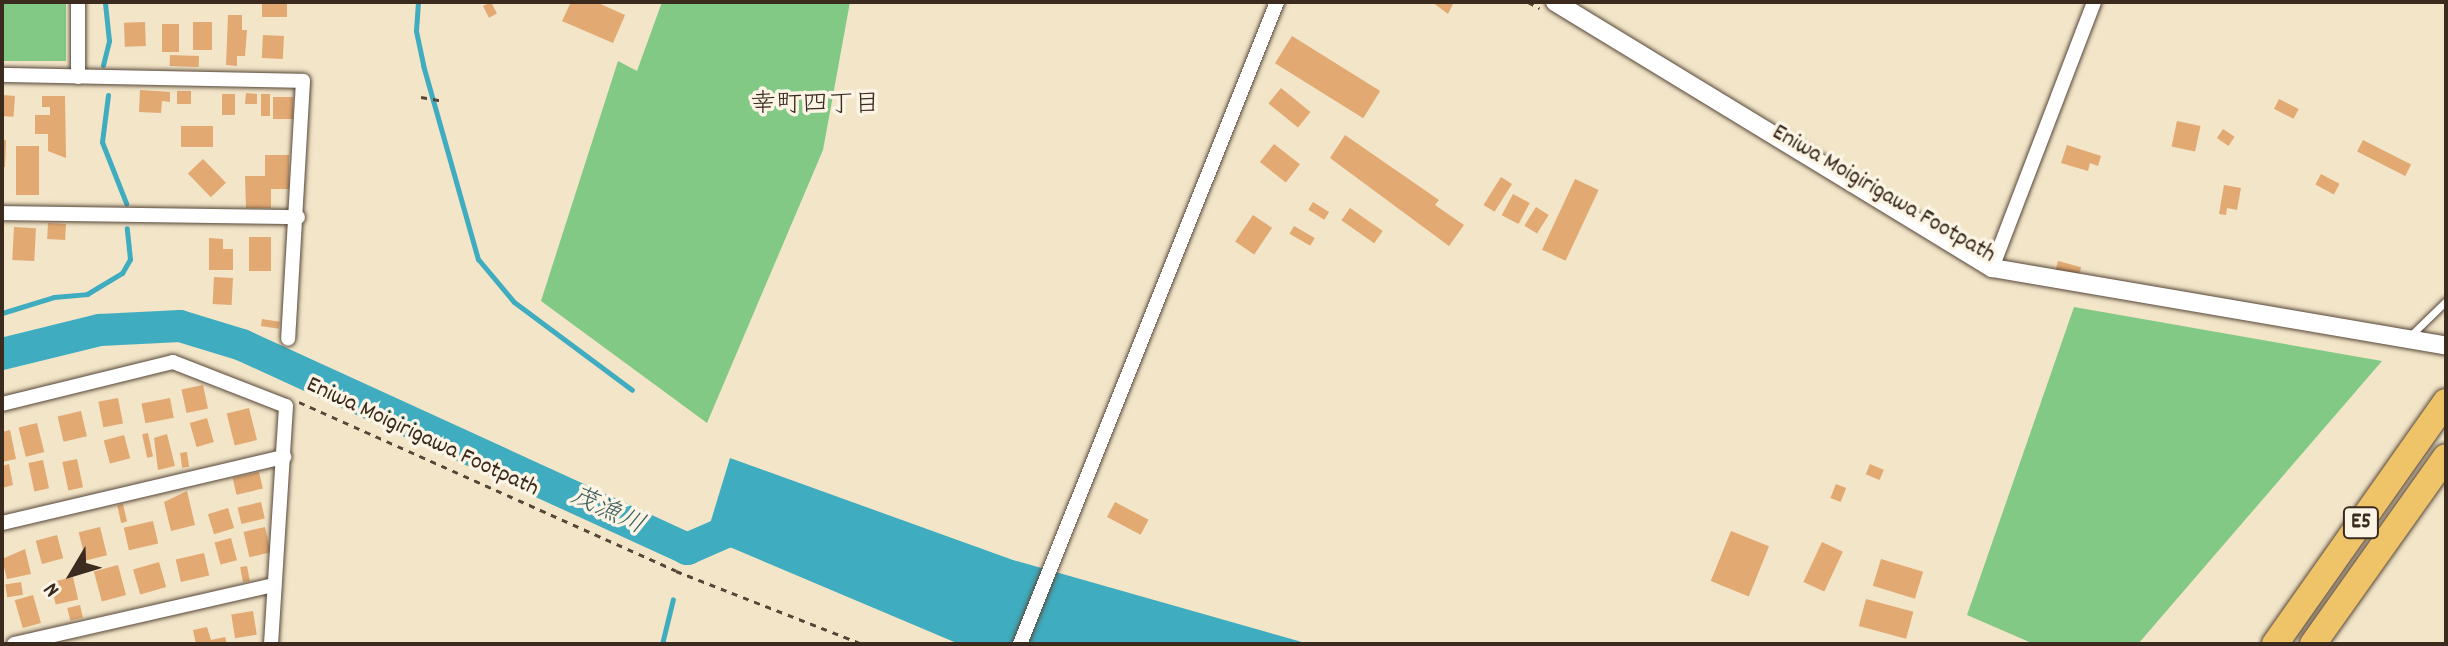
<!DOCTYPE html>
<html>
<head>
<meta charset="utf-8">
<style>
	body { margin:0 }
	#map { position:relative; width:2448px; height:646px; overflow:hidden; background:#f2e5c8; font-family:Dekko,"Klee One",sans-serif }
	div>[style] { position:absolute }
	.green>* { inset:0; background:#82c985; transform-origin:0 0 }
	.water>* { inset:0; background:#40acbf }
	.stream>* { height:5px; margin:-2.5px; padding:0 2.5px; transform-origin:2.5px; border-radius:2.5px; background:#40acbf }
	.river>* { height:32px; margin:-16px; padding:0 16px; transform-origin:16px; border-radius:16px; background:#40acbf }
	.building>* { inset:0; background:#e2a972; transform-origin:0 0 }
	.path>* { height:3px; margin-top:-1.5px; transform-origin:0; background:repeating-linear-gradient(90deg,#564638 0 6px,transparent 0 12px) }
	.roads { filter:drop-shadow(0 0 2px #564638) drop-shadow(0 0 2px #564638) }
	.service>* { height:7px; margin:-3.5px; padding:0 3.5px; transform-origin:3.5px; border-radius:3.5px; background:#fff }
	.minor>* { height:14px; margin:-7px; padding:0 7px; transform-origin:7px; border-radius:7px; background:#fff }
	.tertiary>* { height:18px; margin:-9px; padding:0 9px; transform-origin:9px; border-radius:9px; background:#fff }
	.motorway>* { height:26px; margin:-13px; padding:0 13px; transform-origin:13px; border-radius:13px; background:#efc469 }
	span { translate:-50% -50%; white-space:nowrap; text-align:center; line-height:1.15; -webkit-text-stroke:7px #fcf5e5; paint-order:stroke }
	.shield-label span { padding:2px 6px; background:#fcf5e5; border:2px solid; border-radius:6px; -webkit-text-stroke-width:0 }
	.shield-label { font-size:22px; color:#3b2a1e; font-weight:700 }
	.street-label { font-size:24px; color:#3b2a1e }
	.neighbourhood-label { font-size:26px; color:#3b2a1e }
	.water-label { font-size:26px; color:#3d5e5e; font-style:italic }
	.frame { position:absolute; inset:0; border:4px solid #3b2a1e; pointer-events:none }
	.north { position:absolute; left:32px; top:534px; width:80px; height:80px; -webkit-text-stroke:6px #fcf5e5; paint-order:stroke; rotate:232deg; font-size:22px; font-weight:700; line-height:32px; text-align:center; color:#3b2a1e }
	.north::after { content:''; display:block; margin:auto; width:28px; height:36px; background:#3b2a1e; clip-path:polygon(50% 0,100% 100%,50% 72%,0 100%) }
</style>
</head>
<body>
<div id="map">
	<div class="green">
		<i style="left:2px;top:2px;width:64px;height:59px"></i>
		<i style="clip-path:polygon(662px 2px,850px 2px,823px 150px,707px 423px,541px 301px,618px 61px,637px 71px)"></i>
		<i style="clip-path:polygon(2074px 307px,2382px 361px,2138px 644px,2034px 644px,1967px 615px)"></i>
	</div>
	<div class="water">
		<i style="clip-path:polygon(730px 458px,1013px 560px,1309px 644px,959px 644px,706px 537px)"></i>
	</div>
	<div class="stream">
		<i style="left:418px;top:2px;width:29px;rotate:94deg"></i>
		<i style="left:416px;top:31px;width:35px;rotate:78deg"></i>
		<i style="left:423px;top:65px;width:202px;rotate:74.2deg"></i>
		<i style="left:478px;top:259px;width:56px;rotate:50.1deg"></i>
		<i style="left:514px;top:302px;width:147px;rotate:36.7deg"></i>
		<i style="left:103px;top:65px;width:25px;rotate:-76deg"></i>
		<i style="left:109px;top:41px;width:39px;rotate:-96deg"></i>
		<i style="left:108px;top:95px;width:47px;rotate:97.3deg"></i>
		<i style="left:102px;top:142px;width:66px;rotate:68.5deg"></i>
		<i style="left:2px;top:313px;width:54px;rotate:-17.1deg"></i>
		<i style="left:54px;top:297px;width:33px;rotate:-5deg"></i>
		<i style="left:87px;top:294px;width:41px;rotate:-31deg"></i>
		<i style="left:122px;top:273px;width:16px;rotate:-60deg"></i>
		<i style="left:130px;top:259px;width:31px;rotate:-96deg"></i>
		<i style="left:662px;top:644px;width:46px;rotate:-76.3deg"></i>
	</div>
	<div class="river">
		<i style="left:2px;top:354px;width:101px;rotate:-13.8deg"></i>
		<i style="left:100px;top:330px;width:80px;rotate:-2.9deg"></i>
		<i style="left:180px;top:326px;width:65px;rotate:17deg"></i>
		<i style="left:242px;top:345px;width:490px;rotate:24.6deg"></i>
		<i style="left:687px;top:549px;width:68px;rotate:-23.5deg"></i>
	</div>
	<div class="building">
		<i style="left:262px;top:2px;width:25px;height:15px"></i>
		<i style="left:491px;top:2px;width:13px;height:9px;rotate:63deg"></i>
		<i style="clip-path:polygon(571px 2px,596px 2px,625px 15px,613px 43px,562px 21px)"></i>
		<i style="clip-path:polygon(1432px 2px,1454px 2px,1448px 14px)"></i>
		<i style="clip-path:polygon(228px 15px,242px 15px,242px 30px,247px 30px,245px 56px,237px 56px,237px 66px,226px 65px)"></i>
		<i style="left:145px;top:22px;width:24px;height:21px;rotate:88deg"></i>
		<i style="left:212px;top:22px;width:28px;height:19px;rotate:90deg"></i>
		<i style="left:162px;top:24px;width:17px;height:28px"></i>
		<i style="left:263px;top:35px;width:21px;height:23px;rotate:3deg"></i>
		<i style="left:1292px;top:36px;width:104px;height:32px;rotate:32deg"></i>
		<i style="left:170px;top:55px;width:29px;height:11px;rotate:2deg"></i>
		<i style="left:1281px;top:88px;width:38px;height:20px;rotate:39deg"></i>
		<i style="clip-path:polygon(140px 90px,170px 92px,170px 102px,162px 101px,161px 113px,139px 112px)"></i>
		<i style="left:177px;top:91px;width:14px;height:13px"></i>
		<i style="clip-path:polygon(246px 93px,257px 94px,257px 104px,245px 104px)"></i>
		<i style="left:222px;top:94px;width:13px;height:21px"></i>
		<i style="left:261px;top:94px;width:9px;height:22px"></i>
		<i style="left:2px;top:95px;width:13px;height:21px;rotate:4deg"></i>
		<i style="clip-path:polygon(42px 96px,65px 96px,66px 158px,48px 151px,48px 134px,35px 134px,35px 115px,50px 115px,50px 107px,42px 107px)"></i>
		<i style="left:273px;top:97px;width:20px;height:22px"></i>
		<i style="left:2279px;top:99px;width:22px;height:11px;rotate:27deg"></i>
		<i style="left:2177px;top:121px;width:24px;height:26px;rotate:12deg"></i>
		<i style="left:181px;top:126px;width:32px;height:21px"></i>
		<i style="left:2223px;top:129px;width:14px;height:11px;rotate:34deg"></i>
		<i style="clip-path:polygon(1345px 135px,1439px 200px,1435px 205px,1464px 225px,1449px 246px,1330px 158px)"></i>
		<i style="clip-path:polygon(2px 140px,6px 140px,5px 167px,2px 167px)"></i>
		<i style="left:2363px;top:140px;width:54px;height:13px;rotate:27deg"></i>
		<i style="left:1274px;top:144px;width:33px;height:23px;rotate:38deg"></i>
		<i style="clip-path:polygon(2067px 145px,2101px 156px,2098px 166px,2090px 163px,2088px 171px,2061px 163px)"></i>
		<i style="left:16px;top:146px;width:23px;height:49px"></i>
		<i style="clip-path:polygon(265px 155px,289px 155px,289px 189px,271px 189px,271px 208px,246px 208px,245px 176px,265px 176px)"></i>
		<i style="left:203px;top:159px;width:33px;height:21px;rotate:46deg"></i>
		<i style="left:2321px;top:174px;width:21px;height:12px;rotate:28deg"></i>
		<i style="left:1501px;top:177px;width:13px;height:33px;rotate:32deg"></i>
		<i style="left:1575px;top:179px;width:26px;height:78px;rotate:25deg"></i>
		<i style="clip-path:polygon(2224px 185px,2241px 188px,2237px 210px,2227px 208px,2226px 215px,2219px 214px)"></i>
		<i style="left:1513px;top:194px;width:19px;height:24px;rotate:28deg"></i>
		<i style="left:1313px;top:202px;width:19px;height:9px;rotate:32deg"></i>
		<i style="left:1536px;top:207px;width:15px;height:22px;rotate:32deg"></i>
		<i style="left:1350px;top:208px;width:40px;height:15px;rotate:35deg"></i>
		<i style="left:1253px;top:215px;width:23px;height:32px;rotate:34deg"></i>
		<i style="left:48px;top:223px;width:18px;height:16px;rotate:3deg"></i>
		<i style="left:1294px;top:226px;width:24px;height:9px;rotate:30deg"></i>
		<i style="left:14px;top:227px;width:22px;height:33px;rotate:3deg"></i>
		<i style="left:271px;top:237px;width:34px;height:22px;rotate:90deg"></i>
		<i style="clip-path:polygon(209px 238px,223px 239px,223px 249px,233px 249px,233px 270px,209px 270px)"></i>
		<i style="left:2058px;top:261px;width:24px;height:13px;rotate:15deg"></i>
		<i style="left:214px;top:277px;width:19px;height:27px;rotate:3deg"></i>
		<i style="left:262px;top:319px;width:18px;height:7px;rotate:9deg"></i>
		<i style="left:203px;top:385px;width:24px;height:22px;rotate:78deg"></i>
		<i style="left:118px;top:398px;width:26px;height:20px;rotate:79deg"></i>
		<i style="left:170px;top:398px;width:20px;height:29px;rotate:79deg"></i>
		<i style="left:249px;top:408px;width:33px;height:23px;rotate:76deg"></i>
		<i style="left:81px;top:411px;width:26px;height:24px;rotate:77deg"></i>
		<i style="left:207px;top:418px;width:25px;height:18px;rotate:74deg"></i>
		<i style="left:37px;top:423px;width:30px;height:19px;rotate:76deg"></i>
		<i style="clip-path:polygon(10px 430px,16px 459px,2px 462px,2px 432px)"></i>
		<i style="left:148px;top:433px;width:24px;height:6px;rotate:78deg"></i>
		<i style="clip-path:polygon(167px 434px,175px 466px,158px 470px,154px 438px)"></i>
		<i style="left:124px;top:435px;width:24px;height:21px;rotate:75deg"></i>
		<i style="left:187px;top:452px;width:15px;height:7px;rotate:82deg"></i>
		<i style="left:77px;top:459px;width:29px;height:15px;rotate:78deg"></i>
		<i style="left:43px;top:460px;width:29px;height:15px;rotate:78deg"></i>
		<i style="clip-path:polygon(9px 464px,13px 485px,2px 488px,2px 466px)"></i>
		<i style="left:1870px;top:464px;width:15px;height:11px;rotate:23deg"></i>
		<i style="left:259px;top:472px;width:17px;height:27px;rotate:77deg"></i>
		<i style="left:1836px;top:484px;width:11px;height:15px;rotate:22deg"></i>
		<i style="clip-path:polygon(187px 491px,195px 525px,171px 531px,164px 502px)"></i>
		<i style="left:261px;top:502px;width:17px;height:24px;rotate:77deg"></i>
		<i style="left:1115px;top:502px;width:38px;height:17px;rotate:28deg"></i>
		<i style="left:123px;top:504px;width:18px;height:6px;rotate:77deg"></i>
		<i style="left:228px;top:508px;width:21px;height:21px;rotate:73deg"></i>
		<i style="left:153px;top:521px;width:23px;height:30px;rotate:77deg"></i>
		<i style="left:100px;top:527px;width:29px;height:22px;rotate:76deg"></i>
		<i style="left:265px;top:527px;width:26px;height:22px;rotate:77deg"></i>
		<i style="left:1731px;top:531px;width:41px;height:54px;rotate:22deg"></i>
		<i style="left:57px;top:535px;width:24px;height:22px;rotate:75deg"></i>
		<i style="left:231px;top:538px;width:23px;height:17px;rotate:75deg"></i>
		<i style="left:1822px;top:542px;width:23px;height:44px;rotate:25deg"></i>
		<i style="clip-path:polygon(25px 549px,31px 574px,7px 579px,2px 559px)"></i>
		<i style="left:204px;top:553px;width:23px;height:29px;rotate:77deg"></i>
		<i style="left:1881px;top:559px;width:44px;height:28px;rotate:17deg"></i>
		<i style="left:159px;top:562px;width:26px;height:27px;rotate:74deg"></i>
		<i style="left:118px;top:565px;width:31px;height:25px;rotate:75deg"></i>
		<i style="left:247px;top:566px;width:15px;height:7px;rotate:79deg"></i>
		<i style="left:73px;top:577px;width:23px;height:23px;rotate:77deg"></i>
		<i style="left:21px;top:582px;width:13px;height:16px;rotate:81deg"></i>
		<i style="left:33px;top:595px;width:29px;height:19px;rotate:74deg"></i>
		<i style="left:1866px;top:599px;width:49px;height:28px;rotate:15deg"></i>
		<i style="left:80px;top:605px;width:13px;height:13px;rotate:77deg"></i>
		<i style="left:253px;top:611px;width:24px;height:22px;rotate:81deg"></i>
		<i style="clip-path:polygon(207px 627px,211px 640px,225px 637px,227px 644px,196px 644px,193px 630px)"></i>
	</div>
	<div class="path">
		<i style="left:1528px;top:2px;width:13px;rotate:29deg"></i>
		<i style="left:421px;top:97px;width:22px;rotate:10deg"></i>
		<i style="left:299px;top:402px;width:413px;rotate:24.1deg"></i>
		<i style="left:676px;top:571px;width:200px;rotate:21.4deg"></i>
	</div>
	<div class="roads">
		<div class="service">
			<i style="left:2411px;top:335px;width:49px;rotate:-44.2deg"></i>
		</div>
		<div class="minor">
			<i style="left:2px;top:75px;width:301px;rotate:1.1deg"></i>
			<i style="left:303px;top:81px;width:258px;rotate:93.3deg"></i>
			<i style="left:78px;top:77px;width:75px;rotate:-90deg"></i>
			<i style="left:2px;top:213px;width:296px;rotate:0.8deg"></i>
			<i style="left:1992px;top:268px;width:285px;rotate:-69deg"></i>
			<i style="left:2px;top:404px;width:176px;rotate:-13.8deg"></i>
			<i style="left:173px;top:362px;width:121px;rotate:21.3deg"></i>
			<i style="left:286px;top:406px;width:238px;rotate:93.6deg"></i>
			<i style="left:2px;top:523px;width:290px;rotate:-13.2deg"></i>
			<i style="left:14px;top:644px;width:267px;rotate:-12.8deg"></i>
			<i style="left:1020px;top:644px;width:692px;rotate:-68.18deg"></i>
		</div>
		<div class="tertiary">
			<i style="left:1555px;top:2px;width:512px;rotate:31.33deg"></i>
			<i style="left:1992px;top:268px;width:461px;rotate:9.7deg"></i>
		</div>
		<div class="motorway">
			<i style="left:2275px;top:644px;width:296px;rotate:-54.8deg"></i>
			<i style="left:2313px;top:644px;width:229px;rotate:-54.6deg"></i>
		</div>
	</div>
	<div class="shield-label">
		<span style="left:2361px;top:523px">E5</span>
	</div>
	<div class="street-label">
		<span style="left:1883px;top:195px;rotate:30deg">Eniwa Moigirigawa Footpath</span>
		<span style="left:422px;top:438px;rotate:25deg">Eniwa Moigirigawa Footpath</span>
	</div>
	<div class="neighbourhood-label">
		<span style="left:815px;top:106px">幸町四丁目</span>
	</div>
	<div class="water-label">
		<span style="left:607px;top:512px;rotate:25deg">茂漁川</span>
	</div>
	<div class="frame"></div>
	<div class="north">N</div>
</div>
</body>
</html>
